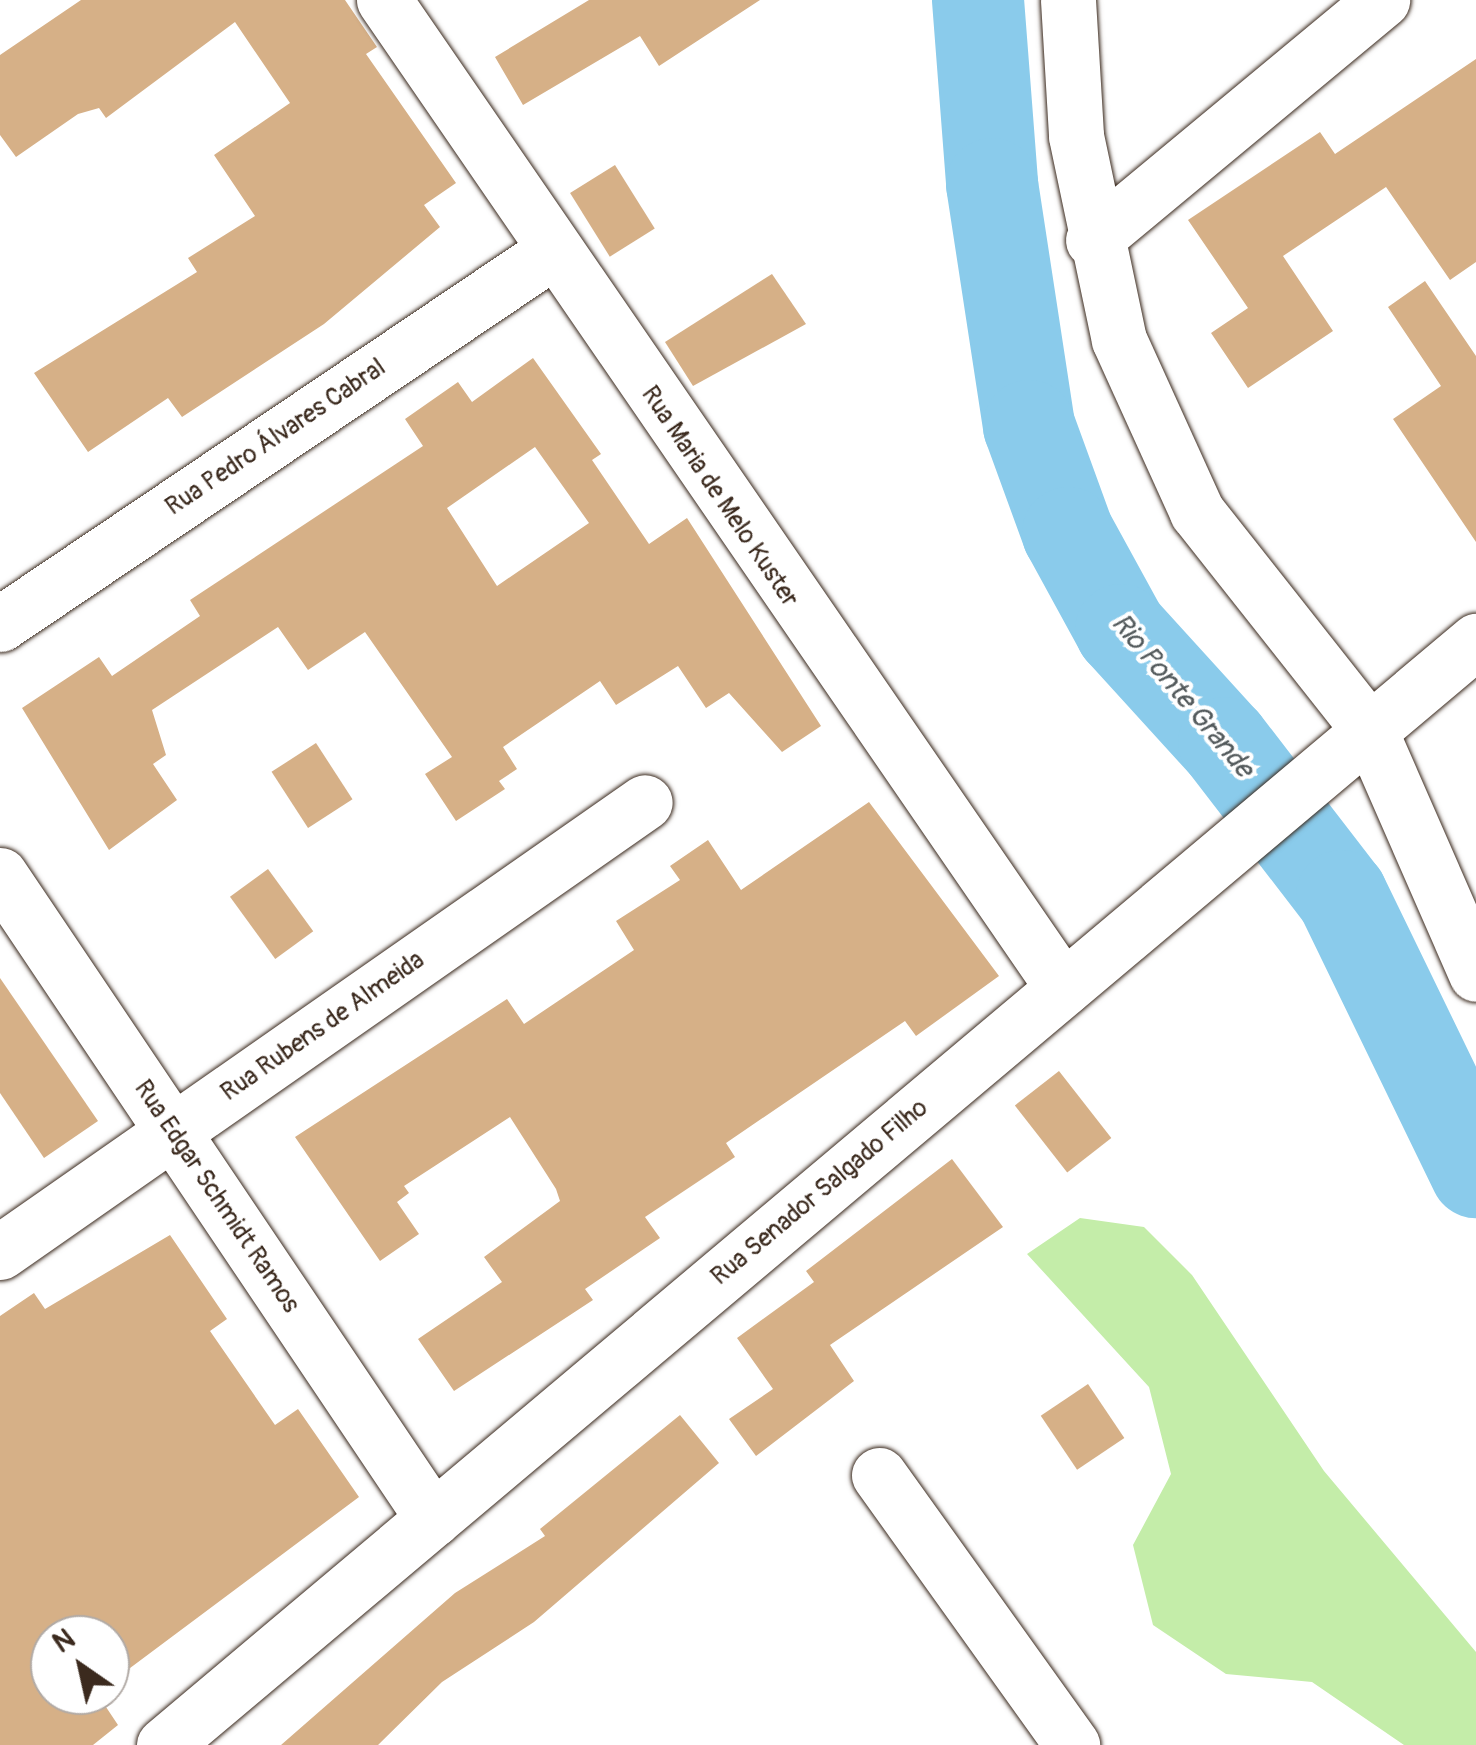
<!DOCTYPE html>
<html>
<head>
<meta charset="utf-8">
<style>
	body { margin:0 }
	#map { position:relative; width:1476px; height:1745px; overflow:hidden; background:#fff; font-family:Pangolin,sans-serif }
	div>[style] { position:absolute }
	.green>* { inset:0; background:#c4eda9 }
	.river>* { height:92px; margin:-46px; padding:0 46px; transform-origin:46px; border-radius:46px; background:#8acbeb }
	.building>* { inset:0; background:#d6b087; transform-origin:0 0 }
	.roads { filter:drop-shadow(0 0 2px #3b2a1e) drop-shadow(0 0 2px #3b2a1e) }
	.minor>* { height:55px; margin:-27.5px; padding:0 27.5px; transform-origin:27.5px; border-radius:27.5px; background:#fff }
	span { translate:-50% -50%; white-space:nowrap; text-align:center; line-height:1.15; -webkit-text-stroke:8px #fff; paint-order:stroke }
	.street-label { font-size:25px; color:#3b2a1e }
	.water-label { font-size:28px; color:#535a5c; font-style:italic }
	.north { position:absolute; left:30px; top:1615px; width:100px; height:100px; box-sizing:border-box; background:#fff; border:2px solid #b1aaa5; border-radius:50%; rotate:326deg; font-size:28px; font-weight:700; line-height:40px; text-align:center; color:#3b2a1e }
	.north::after { content:''; display:block; margin:auto; width:35px; height:45px; background:#3b2a1e; clip-path:polygon(50% 0,100% 100%,50% 72%,0 100%) }
</style>
</head>
<body>
<div id="map">
	<div class="green">
		<i style="clip-path:polygon(1080px 1218px,1144px 1227px,1192px 1275px,1324px 1471px,1476px 1652px,1476px 1745px,1404px 1745px,1312px 1682px,1226px 1674px,1153px 1625px,1133px 1545px,1171px 1474px,1149px 1387px,1027px 1254px)"></i>
	</div>
	<div class="river">
		<i style="left:978px;top:0;width:185px;rotate:85.6deg"></i>
		<i style="left:992px;top:184px;width:245px;rotate:81.3deg"></i>
		<i style="left:1029px;top:426px;width:114px;rotate:70deg"></i>
		<i style="left:1068px;top:533px;width:111px;rotate:61.3deg"></i>
		<i style="left:1121px;top:630px;width:153px;rotate:47.7deg"></i>
		<i style="left:1224px;top:743px;width:193px;rotate:52.4deg"></i>
		<i style="left:1342px;top:896px;width:307px;rotate:64.1deg"></i>
	</div>
	<div class="building">
		<i style="clip-path:polygon(81px 0,345px 0,377px 47px,366px 54px,456px 183px,424px 205px,440px 227px,324px 324px,182px 417px,168px 398px,88px 452px,34px 373px,197px 272px,188px 258px,255px 216px,214px 155px,290px 103px,235px 22px,106px 118px,99px 108px,78px 114px,16px 157px,0 135px,0 55px)"></i>
		<i style="clip-path:polygon(589px 0,760px 0,659px 66px,640px 36px,523px 105px,495px 57px)"></i>
		<i style="clip-path:polygon(1476px 59px,1476px 262px,1450px 280px,1386px 187px,1283px 256px,1333px 331px,1248px 388px,1211px 333px,1248px 308px,1188px 220px,1320px 132px,1335px 154px)"></i>
		<i style="left:615px;top:165px;width:75px;height:53px;rotate:58deg"></i>
		<i style="clip-path:polygon(772px 274px,806px 324px,693px 386px,665px 342px)"></i>
		<i style="clip-path:polygon(1425px 281px,1476px 356px,1476px 542px,1393px 419px,1441px 386px,1388px 307px)"></i>
		<i style="clip-path:polygon(evenodd,533px 358px,601px 454px,592px 460px,649px 544px,687px 518px,821px 726px,782px 752px,729px 693px,706px 708px,678px 666px,616px 705px,600px 681px,503px 747px,517px 769px,499px 781px,505px 789px,456px 821px,425px 774px,452px 757px,365px 632px,308px 670px,278px 627px,152px 710px,166px 755px,153px 764px,177px 800px,109px 850px,22px 708px,99px 657px,112px 676px,200px 616px,190px 600px,423px 446px,405px 419px,458px 382px,472px 402px,533px 358px,535px 447px,589px 523px,497px 586px,447px 508px,535px 447px)"></i>
		<i style="left:316px;top:743px;width:67px;height:53px;rotate:57deg"></i>
		<i style="clip-path:polygon(869px 802px,999px 976px,916px 1036px,905px 1021px,726px 1143px,735px 1157px,645px 1217px,660px 1238px,585px 1289px,593px 1300px,454px 1391px,418px 1339px,502px 1282px,484px 1257px,560px 1201px,556px 1189px,510px 1117px,404px 1186px,409px 1193px,397px 1202px,419px 1234px,380px 1261px,295px 1137px,507px 999px,524px 1024px,634px 950px,616px 921px,680px 880px,670px 866px,708px 840px,741px 890px)"></i>
		<i style="left:268px;top:869px;width:77px;height:47px;rotate:54deg"></i>
		<i style="clip-path:polygon(0 978px,98px 1121px,44px 1158px,0 1093px)"></i>
		<i style="left:1059px;top:1071px;width:85px;height:56px;rotate:52deg"></i>
		<i style="clip-path:polygon(952px 1159px,1003px 1227px,830px 1345px,854px 1381px,756px 1456px,729px 1419px,773px 1389px,737px 1338px,814px 1282px,806px 1271px)"></i>
		<i style="clip-path:polygon(170px 1235px,227px 1319px,210px 1331px,275px 1425px,298px 1409px,359px 1497px,110px 1683px,110px 1635px,50px 1635px,50px 1695px,98px 1695px,118px 1725px,93px 1745px,0 1745px,0 1316px,34px 1293px,45px 1309px)"></i>
		<i style="left:1088px;top:1384px;width:65px;height:57px;rotate:56deg"></i>
		<i style="clip-path:polygon(680px 1415px,719px 1463px,534px 1622px,442px 1682px,378px 1745px,281px 1745px,455px 1593px,545px 1536px,540px 1529px)"></i>
	</div>
	<div class="roads">
		<div class="minor">
			<i style="left:384px;top:0;width:1199px;rotate:55.5deg"></i>
			<i style="left:1068px;top:0;width:136px;rotate:86.6deg"></i>
			<i style="left:1076px;top:136px;width:208px;rotate:78.1deg"></i>
			<i style="left:1119px;top:340px;width:189px;rotate:65.6deg"></i>
			<i style="left:1197px;top:512px;width:279px;rotate:51.7deg"></i>
			<i style="left:1370px;top:731px;width:265px;rotate:66.4deg"></i>
			<i style="left:1093px;top:240px;width:376px;rotate:-39.7deg"></i>
			<i style="left:0;top:624px;width:666px;rotate:-33.98deg"></i>
			<i style="left:0;top:875px;width:776px;rotate:56.08deg"></i>
			<i style="left:0;top:1252px;width:786px;rotate:-34.9deg"></i>
			<i style="left:879px;top:1475px;width:332px;rotate:54.4deg"></i>
			<i style="left:164px;top:1745px;width:1715px;rotate:-40.08deg"></i>
		</div>
	</div>
	<div class="street-label">
		<span style="left:276px;top:438px;rotate:-34deg">Rua Pedro Álvares Cabral</span>
		<span style="left:719px;top:497px;rotate:56deg">Rua Maria de Melo Kuster</span>
		<span style="left:323px;top:1027px;rotate:-35deg">Rua Rubens de Almeida</span>
		<span style="left:820px;top:1193px;rotate:-40deg">Rua Senador Salgado Filho</span>
		<span style="left:216px;top:1197px;rotate:56deg">Rua Edgar Schmidt Ramos</span>
	</div>
	<div class="water-label">
		<span style="left:1182px;top:696px;rotate:50deg">Rio Ponte Grande</span>
	</div>
	<div class="north">N</div>
</div>
</body>
</html>
